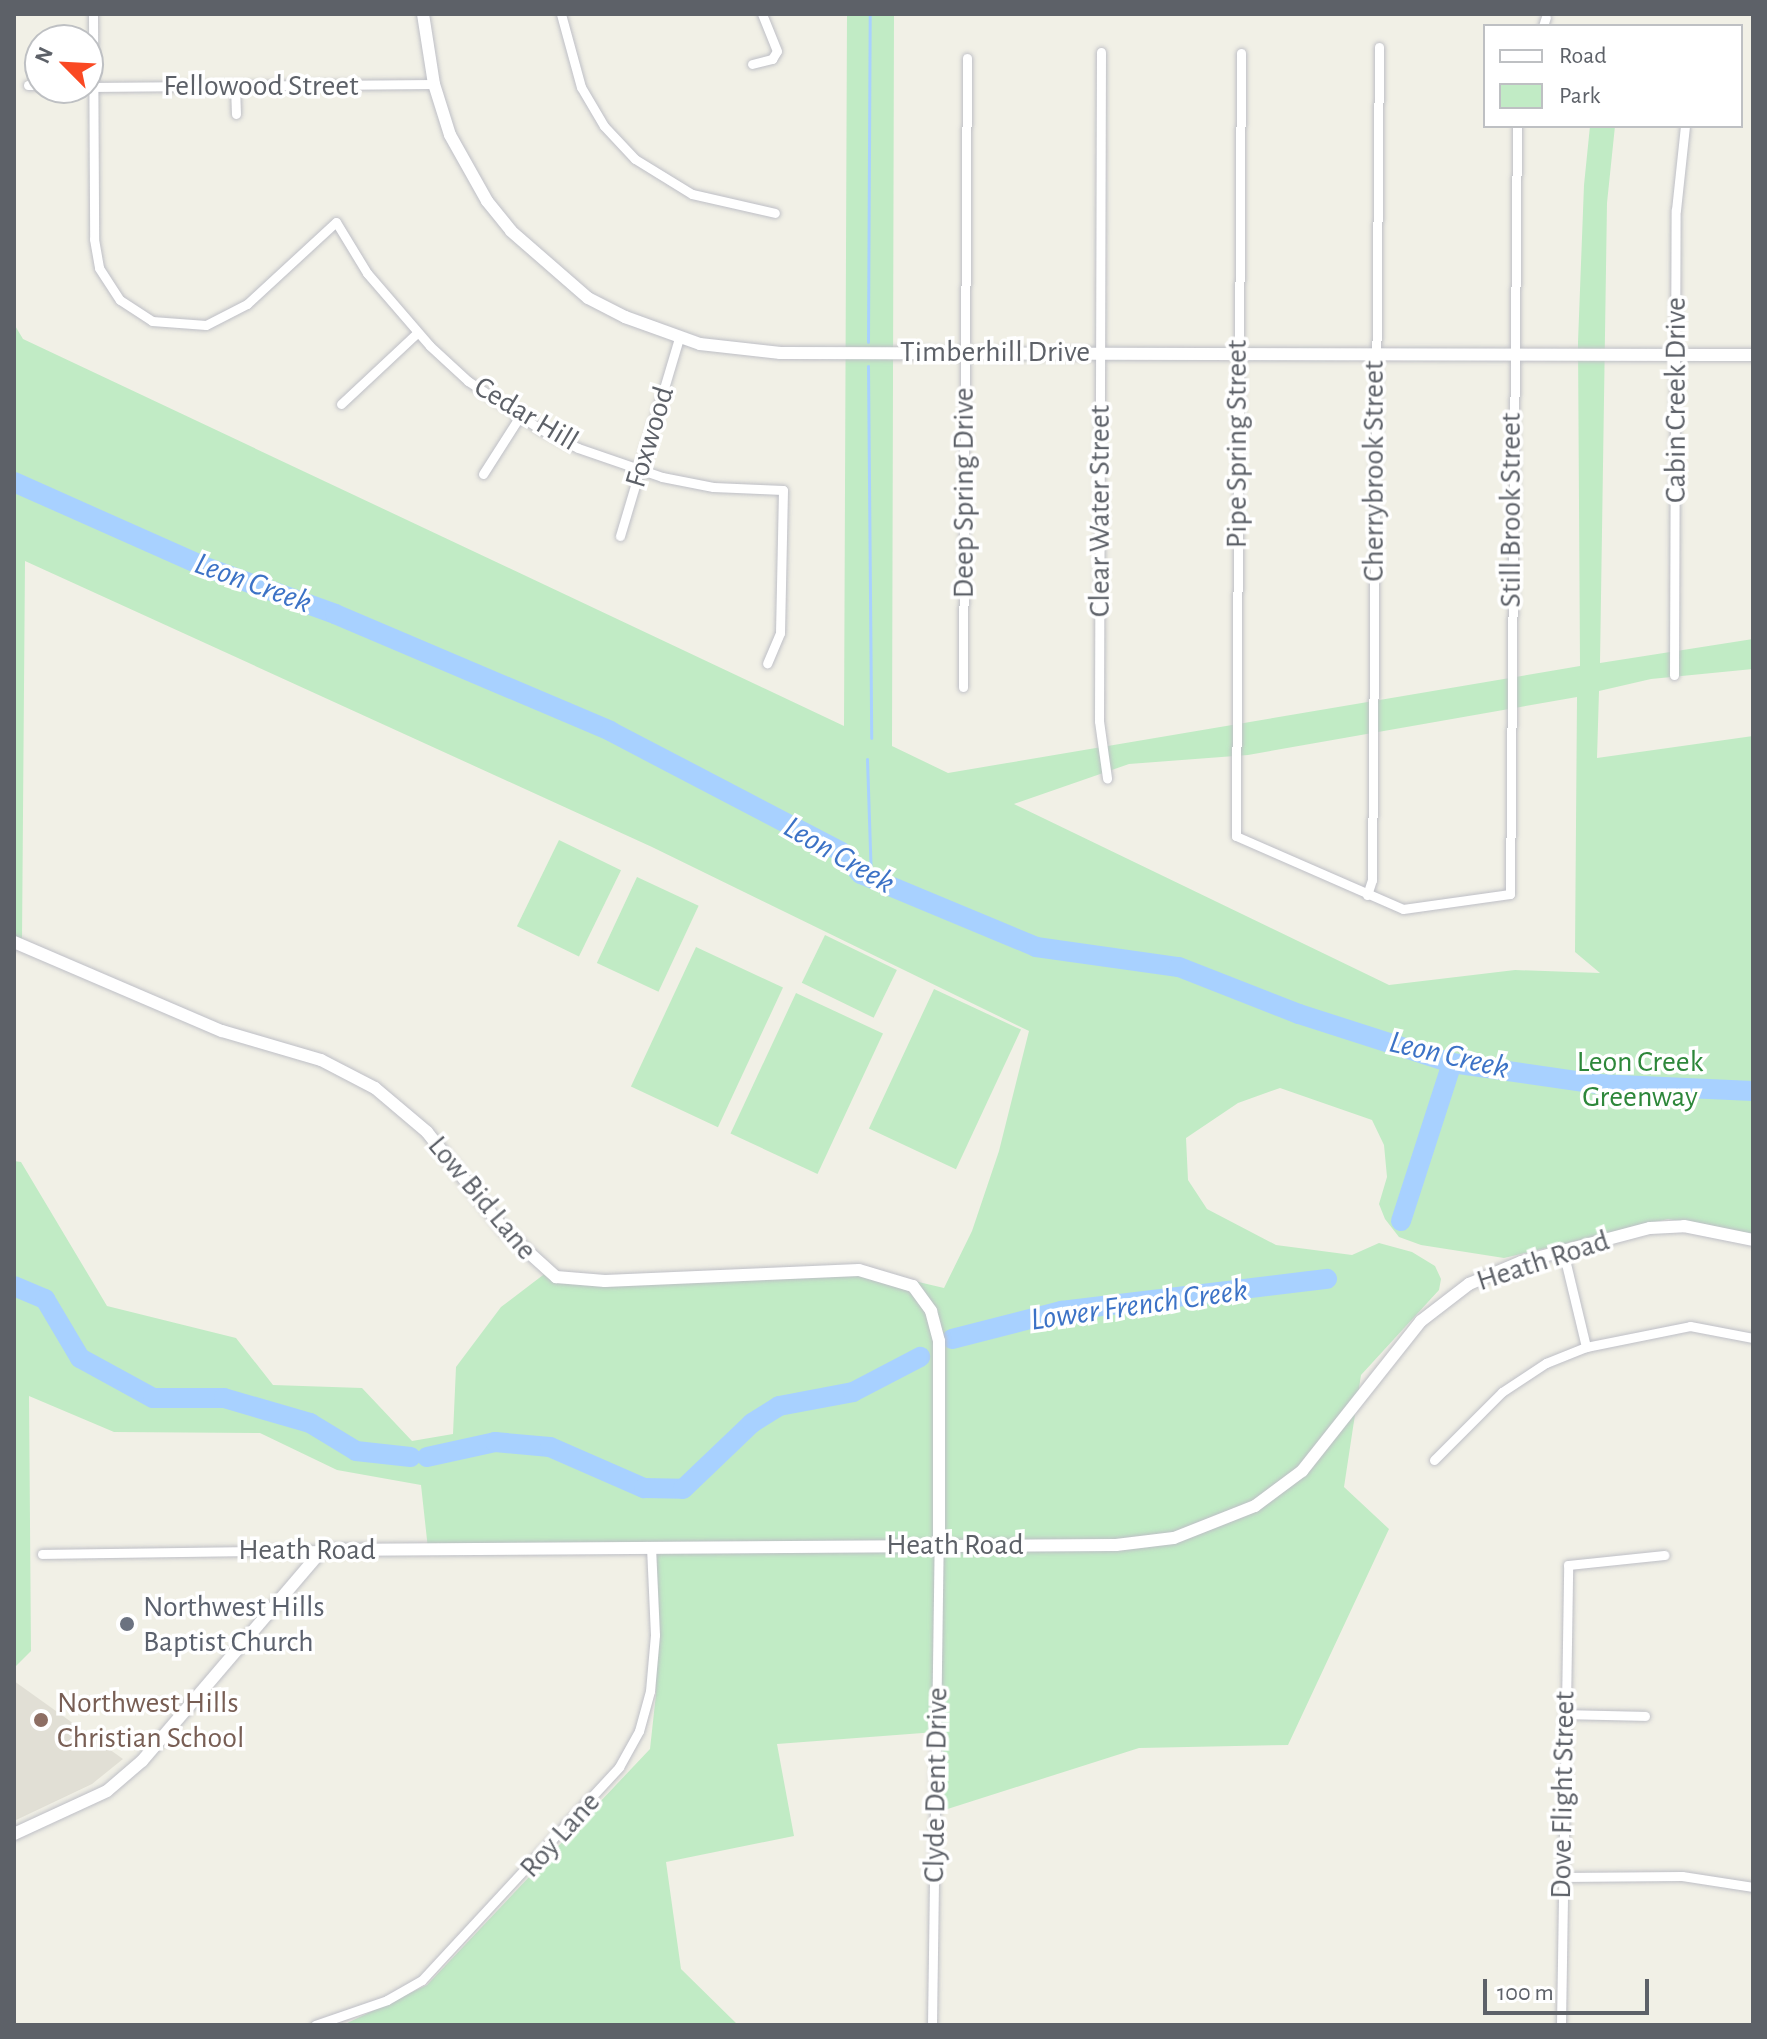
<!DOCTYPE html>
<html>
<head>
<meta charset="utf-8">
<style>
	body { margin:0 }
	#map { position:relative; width:1767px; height:2039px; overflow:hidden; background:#f1f0e6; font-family:"Alegreya Sans",sans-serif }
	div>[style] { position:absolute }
	.education>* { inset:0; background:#e1dfd5 }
	.green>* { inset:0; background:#c1ebc5; transform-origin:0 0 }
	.stream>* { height:3px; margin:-1.5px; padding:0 1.5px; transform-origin:1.5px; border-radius:1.5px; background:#a8d1ff }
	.river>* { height:20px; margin:-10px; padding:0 10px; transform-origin:10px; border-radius:10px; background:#a8d1ff }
	.roads { filter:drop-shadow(0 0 2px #bebfc6) drop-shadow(0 0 2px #bebfc6) }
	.minor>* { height:9px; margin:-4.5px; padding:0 4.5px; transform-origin:4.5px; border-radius:4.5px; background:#fff }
	.tertiary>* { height:12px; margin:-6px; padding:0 6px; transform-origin:6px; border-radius:6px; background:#fff }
	.dots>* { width:22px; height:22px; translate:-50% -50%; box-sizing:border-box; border:4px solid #fff; border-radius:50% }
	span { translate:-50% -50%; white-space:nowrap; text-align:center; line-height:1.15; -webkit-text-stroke:7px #fff; paint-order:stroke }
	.street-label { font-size:30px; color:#5d6168 }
	.park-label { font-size:30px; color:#2d873a }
	.worship-label { font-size:30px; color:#5b616d }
	.left { translate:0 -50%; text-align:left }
	.education-label { font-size:30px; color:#785e54 }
	.water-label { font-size:32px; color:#3c72c6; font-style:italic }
	.frame { position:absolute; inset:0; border:16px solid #5d6168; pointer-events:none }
	.legend { position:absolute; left:1483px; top:24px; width:260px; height:104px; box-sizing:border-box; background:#fff; border:2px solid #bec0c3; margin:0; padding:10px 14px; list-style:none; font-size:24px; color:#5d6168 }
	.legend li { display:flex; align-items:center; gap:16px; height:40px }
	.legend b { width:40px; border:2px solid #bec0c3 }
	.north { position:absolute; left:24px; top:24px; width:80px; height:80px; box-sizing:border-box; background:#fff; border:2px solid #bec0c3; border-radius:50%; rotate:294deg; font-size:22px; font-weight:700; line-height:32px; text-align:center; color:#5d6168 }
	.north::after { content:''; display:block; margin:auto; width:28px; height:36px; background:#fa4923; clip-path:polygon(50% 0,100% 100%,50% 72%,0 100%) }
	.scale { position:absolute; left:1483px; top:1979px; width:166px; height:36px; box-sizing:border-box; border:4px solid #5d6168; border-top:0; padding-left:10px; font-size:24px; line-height:28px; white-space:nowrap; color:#5d6168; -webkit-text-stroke:6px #fff; paint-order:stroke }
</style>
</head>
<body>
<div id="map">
	<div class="education">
		<i style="clip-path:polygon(14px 1681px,123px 1759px,92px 1784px,14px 1821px)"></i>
	</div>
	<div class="green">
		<i style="clip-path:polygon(evenodd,847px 14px,894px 14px,892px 746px,948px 773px,1580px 666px,1578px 342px,1584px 185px,1590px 126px,1615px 126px,1607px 203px,1600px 663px,1753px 639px,1753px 669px,1651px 679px,1599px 691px,1597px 758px,1753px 736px,1753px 1234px,1668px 1219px,1504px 1258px,1421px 1245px,1399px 1237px,1385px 1219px,1379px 1204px,1387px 1177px,1384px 1145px,1372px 1120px,1280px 1088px,1238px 1103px,1186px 1138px,1188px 1180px,1207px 1209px,1276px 1245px,1352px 1255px,1379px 1243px,1412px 1252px,1435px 1266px,1441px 1279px,1439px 1290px,1361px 1375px,1344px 1487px,1389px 1529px,1288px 1745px,1139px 1748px,935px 1813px,936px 1732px,777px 1744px,794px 1836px,666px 1862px,681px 1969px,738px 2025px,343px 2025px,427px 1985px,650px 1749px,656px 1694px,651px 1548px,428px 1549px,421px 1485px,337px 1470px,260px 1433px,114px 1432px,29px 1396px,31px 1651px,14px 1668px,14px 1161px,21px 1162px,107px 1306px,236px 1338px,273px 1385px,362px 1388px,412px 1441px,453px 1434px,456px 1367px,501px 1307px,547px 1272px,556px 1277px,876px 1272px,944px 1288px,972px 1231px,999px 1151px,1029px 1031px,652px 847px,25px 561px,22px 940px,14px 936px,14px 324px,23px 339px,844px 726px,847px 14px,1577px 697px,1575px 952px,1600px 973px,1515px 970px,1389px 985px,1014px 804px,1129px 764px,1248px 755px,1577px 697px)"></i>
		<i style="left:559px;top:840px;width:69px;height:96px;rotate:26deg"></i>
		<i style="left:637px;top:877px;width:68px;height:95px;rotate:25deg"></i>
		<i style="left:825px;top:935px;width:80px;height:53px;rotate:26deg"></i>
		<i style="left:696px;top:947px;width:96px;height:154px;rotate:25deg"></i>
		<i style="left:934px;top:989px;width:96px;height:154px;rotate:25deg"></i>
		<i style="left:796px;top:993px;width:96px;height:155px;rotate:25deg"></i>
	</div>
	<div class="stream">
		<i style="left:868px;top:342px;width:328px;rotate:-89.7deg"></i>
		<i style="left:868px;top:366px;width:372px;rotate:89.5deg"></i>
		<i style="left:867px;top:759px;width:120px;rotate:88.1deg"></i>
	</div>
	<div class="river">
		<i style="left:14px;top:482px;width:204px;rotate:24deg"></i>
		<i style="left:200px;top:565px;width:144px;rotate:19.9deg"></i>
		<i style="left:335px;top:614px;width:299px;rotate:23deg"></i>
		<i style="left:610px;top:731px;width:261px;rotate:27.6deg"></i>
		<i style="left:841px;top:852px;width:30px;rotate:48deg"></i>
		<i style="left:861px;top:874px;width:190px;rotate:22.6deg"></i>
		<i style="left:1036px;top:947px;width:144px;rotate:8deg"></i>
		<i style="left:1179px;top:967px;width:129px;rotate:21.4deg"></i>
		<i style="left:1299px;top:1014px;width:161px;rotate:17.8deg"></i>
		<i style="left:1452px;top:1063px;width:148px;rotate:8.2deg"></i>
		<i style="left:1598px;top:1084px;width:155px;rotate:2.6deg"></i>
		<i style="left:1401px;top:1221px;width:166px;rotate:-72.1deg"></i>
		<i style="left:14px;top:1286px;width:34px;rotate:23deg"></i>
		<i style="left:45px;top:1299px;width:69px;rotate:59.3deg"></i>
		<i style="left:80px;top:1358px;width:83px;rotate:28.7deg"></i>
		<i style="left:153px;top:1398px;width:71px"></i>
		<i style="left:224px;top:1398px;width:90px;rotate:16.2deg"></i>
		<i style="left:310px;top:1423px;width:54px;rotate:31.3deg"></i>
		<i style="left:356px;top:1451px;width:55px;rotate:6.2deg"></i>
		<i style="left:952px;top:1339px;width:113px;rotate:-14.4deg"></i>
		<i style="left:1061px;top:1311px;width:268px;rotate:-6.9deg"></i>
		<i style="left:427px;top:1457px;width:70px;rotate:-12.4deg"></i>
		<i style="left:495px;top:1442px;width:55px;rotate:5.2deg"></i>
		<i style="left:550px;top:1447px;width:103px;rotate:23.6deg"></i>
		<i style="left:644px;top:1488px;width:39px;rotate:1deg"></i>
		<i style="left:683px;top:1489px;width:95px;rotate:-43.7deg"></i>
		<i style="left:752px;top:1423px;width:32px;rotate:-32deg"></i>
		<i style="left:779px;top:1406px;width:75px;rotate:-10.7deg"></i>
		<i style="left:853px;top:1392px;width:76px;rotate:-27.6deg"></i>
	</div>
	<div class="roads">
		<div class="minor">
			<i style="left:93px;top:14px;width:225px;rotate:89.7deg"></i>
			<i style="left:94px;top:239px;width:29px;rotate:80deg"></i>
			<i style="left:99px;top:268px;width:38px;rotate:57deg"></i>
			<i style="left:120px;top:300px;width:38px;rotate:33deg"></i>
			<i style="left:152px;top:321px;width:54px;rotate:4.2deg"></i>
			<i style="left:206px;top:325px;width:46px;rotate:-27.1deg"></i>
			<i style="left:247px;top:304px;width:121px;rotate:-42.7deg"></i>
			<i style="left:336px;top:222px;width:60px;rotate:58.7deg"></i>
			<i style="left:367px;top:273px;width:96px;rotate:49.2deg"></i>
			<i style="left:430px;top:346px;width:52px;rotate:42.6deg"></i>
			<i style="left:468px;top:381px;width:87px;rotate:33.7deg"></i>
			<i style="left:540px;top:429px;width:42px;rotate:26.6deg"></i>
			<i style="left:578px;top:448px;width:89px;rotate:19deg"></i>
			<i style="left:662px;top:477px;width:52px;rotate:11.1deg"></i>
			<i style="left:713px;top:487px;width:70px;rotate:2.5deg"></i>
			<i style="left:783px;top:490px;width:143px;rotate:91.2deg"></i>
			<i style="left:780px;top:633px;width:33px;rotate:113deg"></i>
			<i style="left:561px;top:14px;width:76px;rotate:74.7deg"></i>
			<i style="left:581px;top:87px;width:45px;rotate:59.5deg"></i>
			<i style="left:604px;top:126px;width:45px;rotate:46.8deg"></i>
			<i style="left:635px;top:159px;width:67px;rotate:31.6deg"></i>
			<i style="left:692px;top:194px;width:85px;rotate:12.9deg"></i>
			<i style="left:1543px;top:26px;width:9px;rotate:-72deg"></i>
			<i style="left:1101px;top:52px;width:669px;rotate:90.17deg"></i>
			<i style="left:1099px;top:721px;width:58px;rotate:82deg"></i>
			<i style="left:1241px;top:53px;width:783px;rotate:90.37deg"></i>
			<i style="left:1236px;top:836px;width:182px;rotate:23.6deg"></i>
			<i style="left:1403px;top:909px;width:108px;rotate:-8deg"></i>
			<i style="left:1510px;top:894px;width:768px;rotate:-89.48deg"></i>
			<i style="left:752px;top:64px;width:21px;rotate:-14deg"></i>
			<i style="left:772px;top:59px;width:9px;rotate:-58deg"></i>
			<i style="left:777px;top:51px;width:40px;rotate:-112deg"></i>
			<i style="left:28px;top:85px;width:12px"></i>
			<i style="left:235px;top:86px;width:28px;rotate:88deg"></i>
			<i style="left:89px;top:87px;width:345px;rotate:-0.5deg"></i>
			<i style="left:341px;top:404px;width:104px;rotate:-43.1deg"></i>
			<i style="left:483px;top:474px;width:69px;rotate:-57.5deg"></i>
			<i style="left:620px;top:536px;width:207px;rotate:-73.4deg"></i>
			<i style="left:1674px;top:675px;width:465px;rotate:-89.8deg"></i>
			<i style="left:1676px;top:210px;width:84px;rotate:-83.9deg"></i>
			<i style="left:963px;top:687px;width:629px;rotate:-89.64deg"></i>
			<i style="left:1367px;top:895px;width:16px;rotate:-72deg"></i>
			<i style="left:1372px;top:880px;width:833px;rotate:-89.52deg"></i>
			<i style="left:1563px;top:1251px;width:99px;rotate:76.5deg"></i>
			<i style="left:1434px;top:1460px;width:96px;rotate:-45deg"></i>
			<i style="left:1502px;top:1392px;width:53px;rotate:-33.4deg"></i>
			<i style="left:1546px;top:1363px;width:43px;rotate:-21.8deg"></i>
			<i style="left:1586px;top:1347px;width:106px;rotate:-11.4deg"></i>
			<i style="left:1690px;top:1326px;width:64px;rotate:10.8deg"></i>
			<i style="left:42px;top:1554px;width:280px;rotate:-0.8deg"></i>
			<i style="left:1565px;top:1714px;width:80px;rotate:1.4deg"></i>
			<i style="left:1561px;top:1877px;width:121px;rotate:-0.5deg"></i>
			<i style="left:1682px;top:1876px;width:72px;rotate:8.8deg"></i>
			<i style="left:315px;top:2025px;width:76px;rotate:-19.1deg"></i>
			<i style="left:387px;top:2000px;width:40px;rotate:-29.7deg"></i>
			<i style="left:422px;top:1980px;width:290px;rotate:-47.2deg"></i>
			<i style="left:619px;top:1767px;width:41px;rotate:-60.9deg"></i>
			<i style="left:639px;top:1731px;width:41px;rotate:-74.6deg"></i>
			<i style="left:650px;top:1691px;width:56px;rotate:-84.9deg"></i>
			<i style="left:655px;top:1635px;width:87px;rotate:-92.6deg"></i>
			<i style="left:932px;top:2025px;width:480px;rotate:-89.2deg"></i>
			<i style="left:1561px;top:2025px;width:460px;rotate:-89.1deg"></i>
			<i style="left:1568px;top:1565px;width:97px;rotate:-5.9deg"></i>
		</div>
		<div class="tertiary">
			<i style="left:423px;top:14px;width:71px;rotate:81.1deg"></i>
			<i style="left:434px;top:84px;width:53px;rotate:72.6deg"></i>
			<i style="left:450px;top:135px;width:76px;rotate:60.7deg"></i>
			<i style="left:487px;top:201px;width:38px;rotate:51deg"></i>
			<i style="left:511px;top:231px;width:102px;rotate:41deg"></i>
			<i style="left:588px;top:298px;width:42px;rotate:27.2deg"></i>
			<i style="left:625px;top:317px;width:80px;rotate:19.8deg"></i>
			<i style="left:700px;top:344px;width:81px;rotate:6.4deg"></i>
			<i style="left:780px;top:353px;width:973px;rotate:0.12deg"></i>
			<i style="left:14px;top:942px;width:226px;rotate:23.2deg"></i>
			<i style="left:222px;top:1031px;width:103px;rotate:16.3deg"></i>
			<i style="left:321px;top:1060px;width:61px;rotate:27.4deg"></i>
			<i style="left:375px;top:1088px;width:68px;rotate:40.2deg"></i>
			<i style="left:427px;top:1132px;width:126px;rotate:51.8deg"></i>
			<i style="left:505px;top:1231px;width:69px;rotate:42deg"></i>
			<i style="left:556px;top:1277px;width:49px;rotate:4.7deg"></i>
			<i style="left:605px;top:1281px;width:254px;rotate:-2.5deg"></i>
			<i style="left:859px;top:1270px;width:56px;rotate:16.5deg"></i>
			<i style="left:913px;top:1286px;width:31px;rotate:54deg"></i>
			<i style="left:931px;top:1311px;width:31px;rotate:75deg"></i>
			<i style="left:939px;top:1341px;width:204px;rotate:90deg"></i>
			<i style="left:14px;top:1834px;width:102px;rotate:-24.8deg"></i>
			<i style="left:107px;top:1791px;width:46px;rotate:-40.6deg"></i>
			<i style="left:142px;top:1761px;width:277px;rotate:-49.5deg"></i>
			<i style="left:322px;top:1550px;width:794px;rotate:-0.36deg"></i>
			<i style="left:1116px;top:1545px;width:58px;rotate:-6.9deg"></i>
			<i style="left:1174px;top:1538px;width:87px;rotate:-21.6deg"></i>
			<i style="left:1255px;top:1506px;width:59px;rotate:-36.7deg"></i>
			<i style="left:1302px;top:1471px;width:191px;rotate:-51.6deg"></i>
			<i style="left:1421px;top:1321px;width:61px;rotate:-37.6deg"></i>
			<i style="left:1469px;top:1284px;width:56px;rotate:-22.9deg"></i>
			<i style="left:1521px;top:1262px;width:133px;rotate:-14.8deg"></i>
			<i style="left:1650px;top:1228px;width:34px;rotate:-3deg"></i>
			<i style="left:1684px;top:1226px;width:70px;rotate:11.5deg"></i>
		</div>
	</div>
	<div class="dots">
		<i style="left:127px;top:1624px;background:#6b7280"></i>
		<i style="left:41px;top:1720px;background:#8d6e63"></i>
	</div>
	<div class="street-label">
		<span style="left:261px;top:86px">Fellowood Street</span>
		<span style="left:995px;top:352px">Timberhill Drive</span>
		<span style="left:1676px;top:400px;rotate:-90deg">Cabin Creek Drive</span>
		<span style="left:526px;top:414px;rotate:31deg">Cedar Hill</span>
		<span style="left:650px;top:437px;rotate:-73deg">Foxwood</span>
		<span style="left:1237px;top:444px;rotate:-90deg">Pipe Spring Street</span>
		<span style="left:1374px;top:471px;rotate:-90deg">Cherrybrook Street</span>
		<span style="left:964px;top:493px;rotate:-90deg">Deep Spring Drive</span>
		<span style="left:1511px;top:510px;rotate:-90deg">Still Brook Street</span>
		<span style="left:1100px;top:511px;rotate:-90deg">Clear Water Street</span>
		<span style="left:482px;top:1198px;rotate:50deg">Low Bid Lane</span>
		<span style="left:1543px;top:1261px;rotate:-18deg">Heath Road</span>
		<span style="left:955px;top:1545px">Heath Road</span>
		<span style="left:307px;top:1550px">Heath Road</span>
		<span style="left:936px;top:1785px;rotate:-89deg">Clyde Dent Drive</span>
		<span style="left:1563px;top:1795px;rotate:-89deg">Dove Flight Street</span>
		<span style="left:560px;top:1835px;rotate:-48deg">Roy Lane</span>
	</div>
	<div class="park-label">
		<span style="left:1640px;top:1079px">Leon Creek<br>Greenway</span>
	</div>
	<div class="worship-label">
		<span class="left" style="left:143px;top:1624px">Northwest Hills<br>Baptist Church</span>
	</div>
	<div class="education-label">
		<span class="left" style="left:57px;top:1720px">Northwest Hills<br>Christian School</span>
	</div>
	<div class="water-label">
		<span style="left:253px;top:583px;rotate:20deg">Leon Creek</span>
		<span style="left:839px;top:855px;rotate:30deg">Leon Creek</span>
		<span style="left:1449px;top:1055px;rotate:13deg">Leon Creek</span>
		<span style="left:1139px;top:1305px;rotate:-8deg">Lower French Creek</span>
	</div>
	<div class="frame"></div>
	<ul class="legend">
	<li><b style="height:10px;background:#fff"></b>Road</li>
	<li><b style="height:22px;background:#c1ebc5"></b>Park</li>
	</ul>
	<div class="north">N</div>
	<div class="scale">100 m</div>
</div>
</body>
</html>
